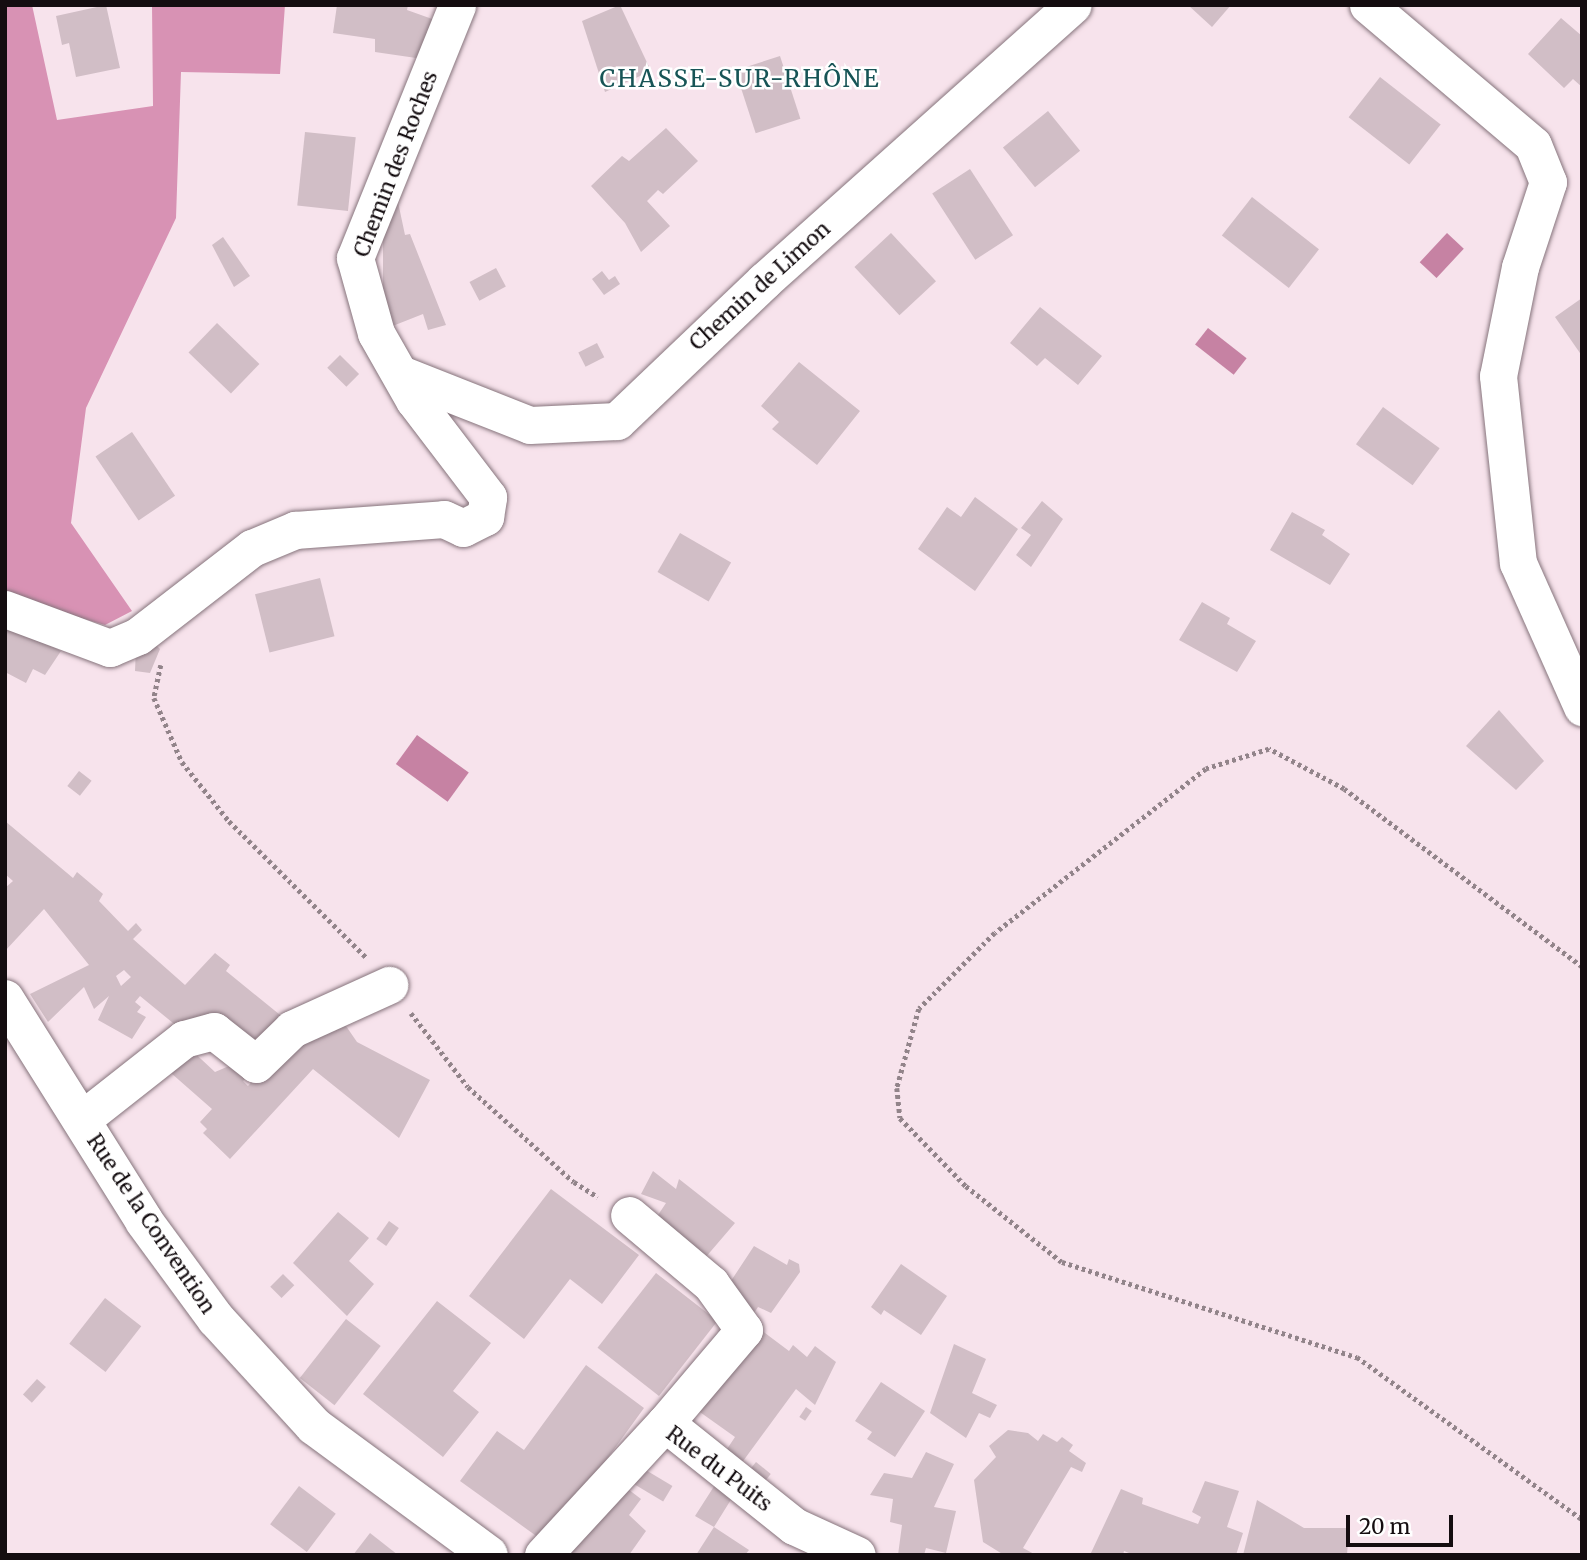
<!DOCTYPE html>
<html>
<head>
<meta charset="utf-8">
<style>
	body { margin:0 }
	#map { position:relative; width:1587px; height:1560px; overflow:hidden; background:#f7e3ec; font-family:Merriweather,serif }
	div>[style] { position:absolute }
	.forest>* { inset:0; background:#d892b4 }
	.water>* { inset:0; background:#c682a3; transform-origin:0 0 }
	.building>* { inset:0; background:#d1bec6; transform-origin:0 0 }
	.path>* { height:4.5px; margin-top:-2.25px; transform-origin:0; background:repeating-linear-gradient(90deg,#92848a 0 3.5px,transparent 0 7px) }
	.roads { filter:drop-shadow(0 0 2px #86747c) drop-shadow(0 0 2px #86747c) }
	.minor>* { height:37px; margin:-18.5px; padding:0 18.5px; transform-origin:18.5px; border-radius:18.5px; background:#fff }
	.tertiary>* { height:38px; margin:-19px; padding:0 19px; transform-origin:19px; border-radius:19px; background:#fff }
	span { translate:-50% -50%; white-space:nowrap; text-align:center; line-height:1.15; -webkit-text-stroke:5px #fff; paint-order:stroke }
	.street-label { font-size:21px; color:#140d10 }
	.quarter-label { font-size:24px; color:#175456; letter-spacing:2px }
	.frame { position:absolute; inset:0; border:7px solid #140d10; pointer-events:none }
	.scale { position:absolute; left:1346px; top:1515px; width:107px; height:32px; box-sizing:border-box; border:4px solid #140d10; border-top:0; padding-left:9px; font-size:21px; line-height:24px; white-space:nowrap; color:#140d10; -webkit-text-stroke:5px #fff; paint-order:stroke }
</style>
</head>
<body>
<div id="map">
	<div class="forest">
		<i style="clip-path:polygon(5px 5px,32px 5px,57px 120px,153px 106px,152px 5px,285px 5px,280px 74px,181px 72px,176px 218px,86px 408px,71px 523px,132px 611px,105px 625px,5px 596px)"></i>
	</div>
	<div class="water">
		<i style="left:1447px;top:233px;width:23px;height:40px;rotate:43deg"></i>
		<i style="left:1208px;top:328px;width:49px;height:21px;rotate:38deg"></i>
		<i style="left:417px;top:735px;width:64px;height:36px;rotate:36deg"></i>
	</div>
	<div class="building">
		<i style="clip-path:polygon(106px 5px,120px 68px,76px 77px,69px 43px,62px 45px,56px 16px)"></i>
		<i style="clip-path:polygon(337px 5px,408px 5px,407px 10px,435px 20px,423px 59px,375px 52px,375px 39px,333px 33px)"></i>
		<i style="clip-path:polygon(620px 5px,651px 71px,605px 92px,582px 21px)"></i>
		<i style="clip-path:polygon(1188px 5px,1231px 5px,1212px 27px)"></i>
		<i style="clip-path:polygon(1561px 18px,1582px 36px,1582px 87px,1573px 79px,1564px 88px,1528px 54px)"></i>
		<i style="left:780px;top:56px;width:66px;height:47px;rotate:72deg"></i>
		<i style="left:1380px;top:77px;width:77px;height:51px;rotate:38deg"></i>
		<i style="left:1048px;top:111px;width:51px;height:58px;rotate:51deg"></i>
		<i style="clip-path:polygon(666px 128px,698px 161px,663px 194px,658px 190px,647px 201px,670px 226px,641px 252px,625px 223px,591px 186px,622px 156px,629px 161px)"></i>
		<i style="left:305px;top:132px;width:51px;height:74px;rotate:6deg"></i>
		<i style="left:970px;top:169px;width:79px;height:45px;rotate:57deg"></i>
		<i style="left:1252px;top:197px;width:85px;height:49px;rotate:38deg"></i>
		<i style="clip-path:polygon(398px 202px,405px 235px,410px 234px,446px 325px,428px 330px,423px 314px,385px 329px,373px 291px,383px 288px,383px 224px,391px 204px)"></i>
		<i style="left:891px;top:233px;width:66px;height:50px;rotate:47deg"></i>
		<i style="clip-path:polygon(223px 237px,250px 276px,234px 287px,212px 245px)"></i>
		<i style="left:496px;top:268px;width:21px;height:30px;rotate:62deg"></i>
		<i style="clip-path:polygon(602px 271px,609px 280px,615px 276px,620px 284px,604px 295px,592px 279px)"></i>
		<i style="clip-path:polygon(1582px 298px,1582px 356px,1555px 317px)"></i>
		<i style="clip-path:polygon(1040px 307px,1102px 356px,1078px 385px,1045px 358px,1037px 366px,1010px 343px)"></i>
		<i style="left:217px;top:323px;width:59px;height:41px;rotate:44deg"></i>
		<i style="left:597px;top:343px;width:16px;height:21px;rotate:63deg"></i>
		<i style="left:340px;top:355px;width:27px;height:18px;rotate:45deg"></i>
		<i style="clip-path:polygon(799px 362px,860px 411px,817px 465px,772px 429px,779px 422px,761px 406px)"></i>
		<i style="left:1383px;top:407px;width:70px;height:46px;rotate:36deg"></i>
		<i style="left:132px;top:432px;width:77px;height:44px;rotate:56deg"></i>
		<i style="clip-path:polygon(975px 497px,1018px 529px,975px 591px,918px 549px,947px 507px,961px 517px)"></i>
		<i style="clip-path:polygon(1042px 501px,1063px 519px,1031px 567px,1016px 555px,1031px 535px,1021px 528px)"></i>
		<i style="clip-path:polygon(1292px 512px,1325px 530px,1322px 535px,1350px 554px,1330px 585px,1270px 550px)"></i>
		<i style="left:680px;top:533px;width:59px;height:45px;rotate:30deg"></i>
		<i style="left:320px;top:578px;width:60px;height:67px;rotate:76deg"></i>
		<i style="clip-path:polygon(1202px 602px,1230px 618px,1227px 624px,1256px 641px,1237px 672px,1179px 640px)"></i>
		<i style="clip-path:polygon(5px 617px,54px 639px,51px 646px,61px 651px,45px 675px,33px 669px,26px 683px,5px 672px)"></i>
		<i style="clip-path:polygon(153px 642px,160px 649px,150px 673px,135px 671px,136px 648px)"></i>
		<i style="clip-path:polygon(1499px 710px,1544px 761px,1516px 790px,1466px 746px)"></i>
		<i style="left:79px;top:771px;width:16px;height:19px;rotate:38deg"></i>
		<i style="clip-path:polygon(evenodd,5px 821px,73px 878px,77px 872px,103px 894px,99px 901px,128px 931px,136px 923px,142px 930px,133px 939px,185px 985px,215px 953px,230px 965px,226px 971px,290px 1023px,249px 1047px,184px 1032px,140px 996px,135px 1002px,141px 1007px,137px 1012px,146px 1017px,132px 1039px,98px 1020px,109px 996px,94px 1009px,84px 987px,48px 1022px,30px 994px,89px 965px,44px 909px,5px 951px,5px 888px,13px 881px,5px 874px,5px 821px,124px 970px,131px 977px,121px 986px,116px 976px,124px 970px)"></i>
		<i style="clip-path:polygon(325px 1021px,346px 1026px,357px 1042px,430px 1080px,399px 1138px,313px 1069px,230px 1159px,203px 1133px,207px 1129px,200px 1122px,212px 1109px,163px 1066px,187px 1046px,215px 1072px,229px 1066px,236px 1072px,243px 1065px,252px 1072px,243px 1081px,248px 1086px,296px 1034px)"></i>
		<i style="clip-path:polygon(653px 1171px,676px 1189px,679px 1179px,735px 1223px,705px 1258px,654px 1221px,666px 1203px,641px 1194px)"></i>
		<i style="clip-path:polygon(551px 1189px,639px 1255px,602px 1304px,570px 1279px,524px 1339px,469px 1296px)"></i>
		<i style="clip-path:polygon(338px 1212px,369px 1238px,349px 1261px,374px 1284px,347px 1316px,293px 1263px)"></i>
		<i style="left:389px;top:1221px;width:12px;height:22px;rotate:35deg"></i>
		<i style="clip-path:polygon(754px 1246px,787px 1265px,789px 1259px,799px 1264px,800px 1272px,771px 1313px,758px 1307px,754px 1313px,727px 1287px)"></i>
		<i style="clip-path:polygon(901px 1264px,947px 1296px,921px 1335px,884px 1310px,881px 1315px,871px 1307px)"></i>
		<i style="left:656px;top:1273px;width:78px;height:95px;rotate:38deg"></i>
		<i style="left:283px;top:1274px;width:16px;height:18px;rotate:45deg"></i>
		<i style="left:105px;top:1298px;width:46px;height:58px;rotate:38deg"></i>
		<i style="clip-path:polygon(437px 1301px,491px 1343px,453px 1391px,479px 1412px,443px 1457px,363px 1394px)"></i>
		<i style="left:346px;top:1319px;width:44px;height:75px;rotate:38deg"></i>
		<i style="clip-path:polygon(761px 1330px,789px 1351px,793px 1345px,807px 1357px,815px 1346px,836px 1362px,815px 1405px,796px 1389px,738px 1468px,723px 1455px,735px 1437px,690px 1405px)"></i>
		<i style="clip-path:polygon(954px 1344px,986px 1359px,972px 1393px,997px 1405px,990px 1418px,979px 1413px,966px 1438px,930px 1413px)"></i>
		<i style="clip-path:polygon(586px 1365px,644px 1408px,546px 1543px,460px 1481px,497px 1431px,524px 1450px)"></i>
		<i style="left:37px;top:1379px;width:12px;height:21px;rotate:42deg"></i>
		<i style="clip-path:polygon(881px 1382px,925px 1411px,895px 1457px,867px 1439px,872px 1432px,855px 1421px)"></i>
		<i style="left:806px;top:1407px;width:7px;height:12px;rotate:34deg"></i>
		<i style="clip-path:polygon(1008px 1430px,1028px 1433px,1038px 1441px,1043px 1434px,1057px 1442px,1062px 1437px,1073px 1445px,1069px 1451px,1086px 1463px,1082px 1472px,1071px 1467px,1023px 1548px,1036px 1555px,1004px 1555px,983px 1542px,974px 1480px,996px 1457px,989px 1446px)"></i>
		<i style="clip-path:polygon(926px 1452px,954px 1464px,934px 1507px,956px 1511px,946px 1553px,926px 1548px,924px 1555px,898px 1555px,902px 1525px,890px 1522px,893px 1499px,870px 1495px,884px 1473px,912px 1478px)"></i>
		<i style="left:756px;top:1462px;width:19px;height:16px;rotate:39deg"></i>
		<i style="left:639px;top:1466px;width:39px;height:18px;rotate:31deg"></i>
		<i style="clip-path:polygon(720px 1477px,737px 1490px,714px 1527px,749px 1550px,745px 1555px,696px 1555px,714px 1527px,695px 1516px)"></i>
		<i style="clip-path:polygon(1205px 1481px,1239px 1491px,1227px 1527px,1243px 1533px,1236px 1555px,1134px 1555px,1124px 1551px,1123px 1555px,1090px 1555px,1121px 1489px,1143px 1498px,1142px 1504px,1198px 1524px,1201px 1517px,1192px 1512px)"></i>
		<i style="clip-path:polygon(620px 1483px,641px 1499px,629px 1515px,646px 1531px,629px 1555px,563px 1555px)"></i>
		<i style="left:299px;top:1486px;width:46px;height:48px;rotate:37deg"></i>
		<i style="clip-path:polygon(1257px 1500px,1304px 1528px,1349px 1528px,1347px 1555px,1243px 1555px)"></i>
		<i style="clip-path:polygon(370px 1533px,398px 1555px,353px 1555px)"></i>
	</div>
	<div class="path">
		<i style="left:161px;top:665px;width:34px;rotate:102deg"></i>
		<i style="left:154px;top:698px;width:70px;rotate:66.4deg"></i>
		<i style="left:182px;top:762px;width:75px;rotate:51.5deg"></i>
		<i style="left:229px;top:821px;width:193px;rotate:44.8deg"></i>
		<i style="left:1582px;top:967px;width:297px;rotate:-143.2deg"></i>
		<i style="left:1344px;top:789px;width:85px;rotate:-151.9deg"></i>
		<i style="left:1269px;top:749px;width:66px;rotate:162.4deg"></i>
		<i style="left:1206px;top:769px;width:267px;rotate:142.1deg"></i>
		<i style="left:995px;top:933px;width:107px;rotate:135deg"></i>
		<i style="left:919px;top:1009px;width:82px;rotate:105.6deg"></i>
		<i style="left:897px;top:1088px;width:30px;rotate:84deg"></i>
		<i style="left:900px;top:1118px;width:95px;rotate:45.9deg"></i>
		<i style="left:966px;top:1186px;width:122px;rotate:38.4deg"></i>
		<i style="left:1062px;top:1262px;width:310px;rotate:17.9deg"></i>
		<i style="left:1357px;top:1357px;width:277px;rotate:35.8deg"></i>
		<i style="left:411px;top:1013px;width:93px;rotate:52.4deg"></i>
		<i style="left:468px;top:1087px;width:142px;rotate:41.9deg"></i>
		<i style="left:574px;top:1182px;width:28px;rotate:32deg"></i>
	</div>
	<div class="roads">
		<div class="minor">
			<i style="left:1368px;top:5px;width:216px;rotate:40.3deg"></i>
			<i style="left:1533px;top:145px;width:40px;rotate:68deg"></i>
			<i style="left:1548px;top:182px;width:89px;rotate:108.2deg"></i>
			<i style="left:1520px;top:267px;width:111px;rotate:101.4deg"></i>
			<i style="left:1498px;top:376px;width:188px;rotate:83.9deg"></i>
			<i style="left:1518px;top:563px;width:158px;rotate:66deg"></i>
			<i style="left:403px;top:375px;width:136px;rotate:21.5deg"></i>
			<i style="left:530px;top:425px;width:87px;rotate:-2.6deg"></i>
			<i style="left:617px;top:421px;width:203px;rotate:-43.6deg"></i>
			<i style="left:764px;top:281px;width:414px;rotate:-41.8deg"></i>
			<i style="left:5px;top:609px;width:112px;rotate:20.4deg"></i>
			<i style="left:110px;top:648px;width:30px;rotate:-23deg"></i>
			<i style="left:138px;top:636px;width:144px;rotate:-37.7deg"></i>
			<i style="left:252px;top:548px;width:47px;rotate:-22.7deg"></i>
			<i style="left:295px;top:530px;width:149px;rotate:-4.2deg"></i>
			<i style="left:444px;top:519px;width:21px;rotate:25deg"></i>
			<i style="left:463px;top:528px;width:25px;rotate:-27deg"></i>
			<i style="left:485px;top:517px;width:20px;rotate:-81deg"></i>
			<i style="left:488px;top:497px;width:122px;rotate:-127.3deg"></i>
			<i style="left:414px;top:400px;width:77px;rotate:-119.6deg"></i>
			<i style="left:376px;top:333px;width:78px;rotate:-105.6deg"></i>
			<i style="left:355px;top:258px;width:273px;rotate:-68deg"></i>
			<i style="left:81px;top:1120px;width:131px;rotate:-38.2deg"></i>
			<i style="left:184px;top:1039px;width:31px;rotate:-15deg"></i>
			<i style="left:214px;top:1031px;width:53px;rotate:38.2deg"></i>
			<i style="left:256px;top:1064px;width:50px;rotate:-44.2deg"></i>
			<i style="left:292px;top:1029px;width:107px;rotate:-24.4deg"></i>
			<i style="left:665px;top:1423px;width:165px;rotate:38.6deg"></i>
			<i style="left:794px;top:1526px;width:69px;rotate:24.7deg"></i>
			<i style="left:543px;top:1555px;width:180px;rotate:-47.3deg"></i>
			<i style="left:665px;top:1423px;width:122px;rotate:-49.7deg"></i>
			<i style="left:744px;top:1330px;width:57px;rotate:-125.7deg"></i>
			<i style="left:711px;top:1284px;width:107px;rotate:-139.9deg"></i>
		</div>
		<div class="tertiary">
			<i style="left:5px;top:999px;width:262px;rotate:57.9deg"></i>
			<i style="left:144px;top:1221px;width:122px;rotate:53.7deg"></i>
			<i style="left:216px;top:1319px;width:145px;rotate:47.5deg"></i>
			<i style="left:314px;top:1426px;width:217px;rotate:36.4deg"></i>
		</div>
	</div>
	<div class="street-label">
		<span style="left:396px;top:164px;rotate:-69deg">Chemin des Roches</span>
		<span style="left:760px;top:286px;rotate:-42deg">Chemin de Limon</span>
		<span style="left:151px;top:1224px;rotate:56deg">Rue de la Convention</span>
		<span style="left:719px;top:1469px;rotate:37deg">Rue du Puits</span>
	</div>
	<div class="quarter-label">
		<span style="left:740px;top:79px">CHASSE-SUR-RHÔNE</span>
	</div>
	<div class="frame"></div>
	<div class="scale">20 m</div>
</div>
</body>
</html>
